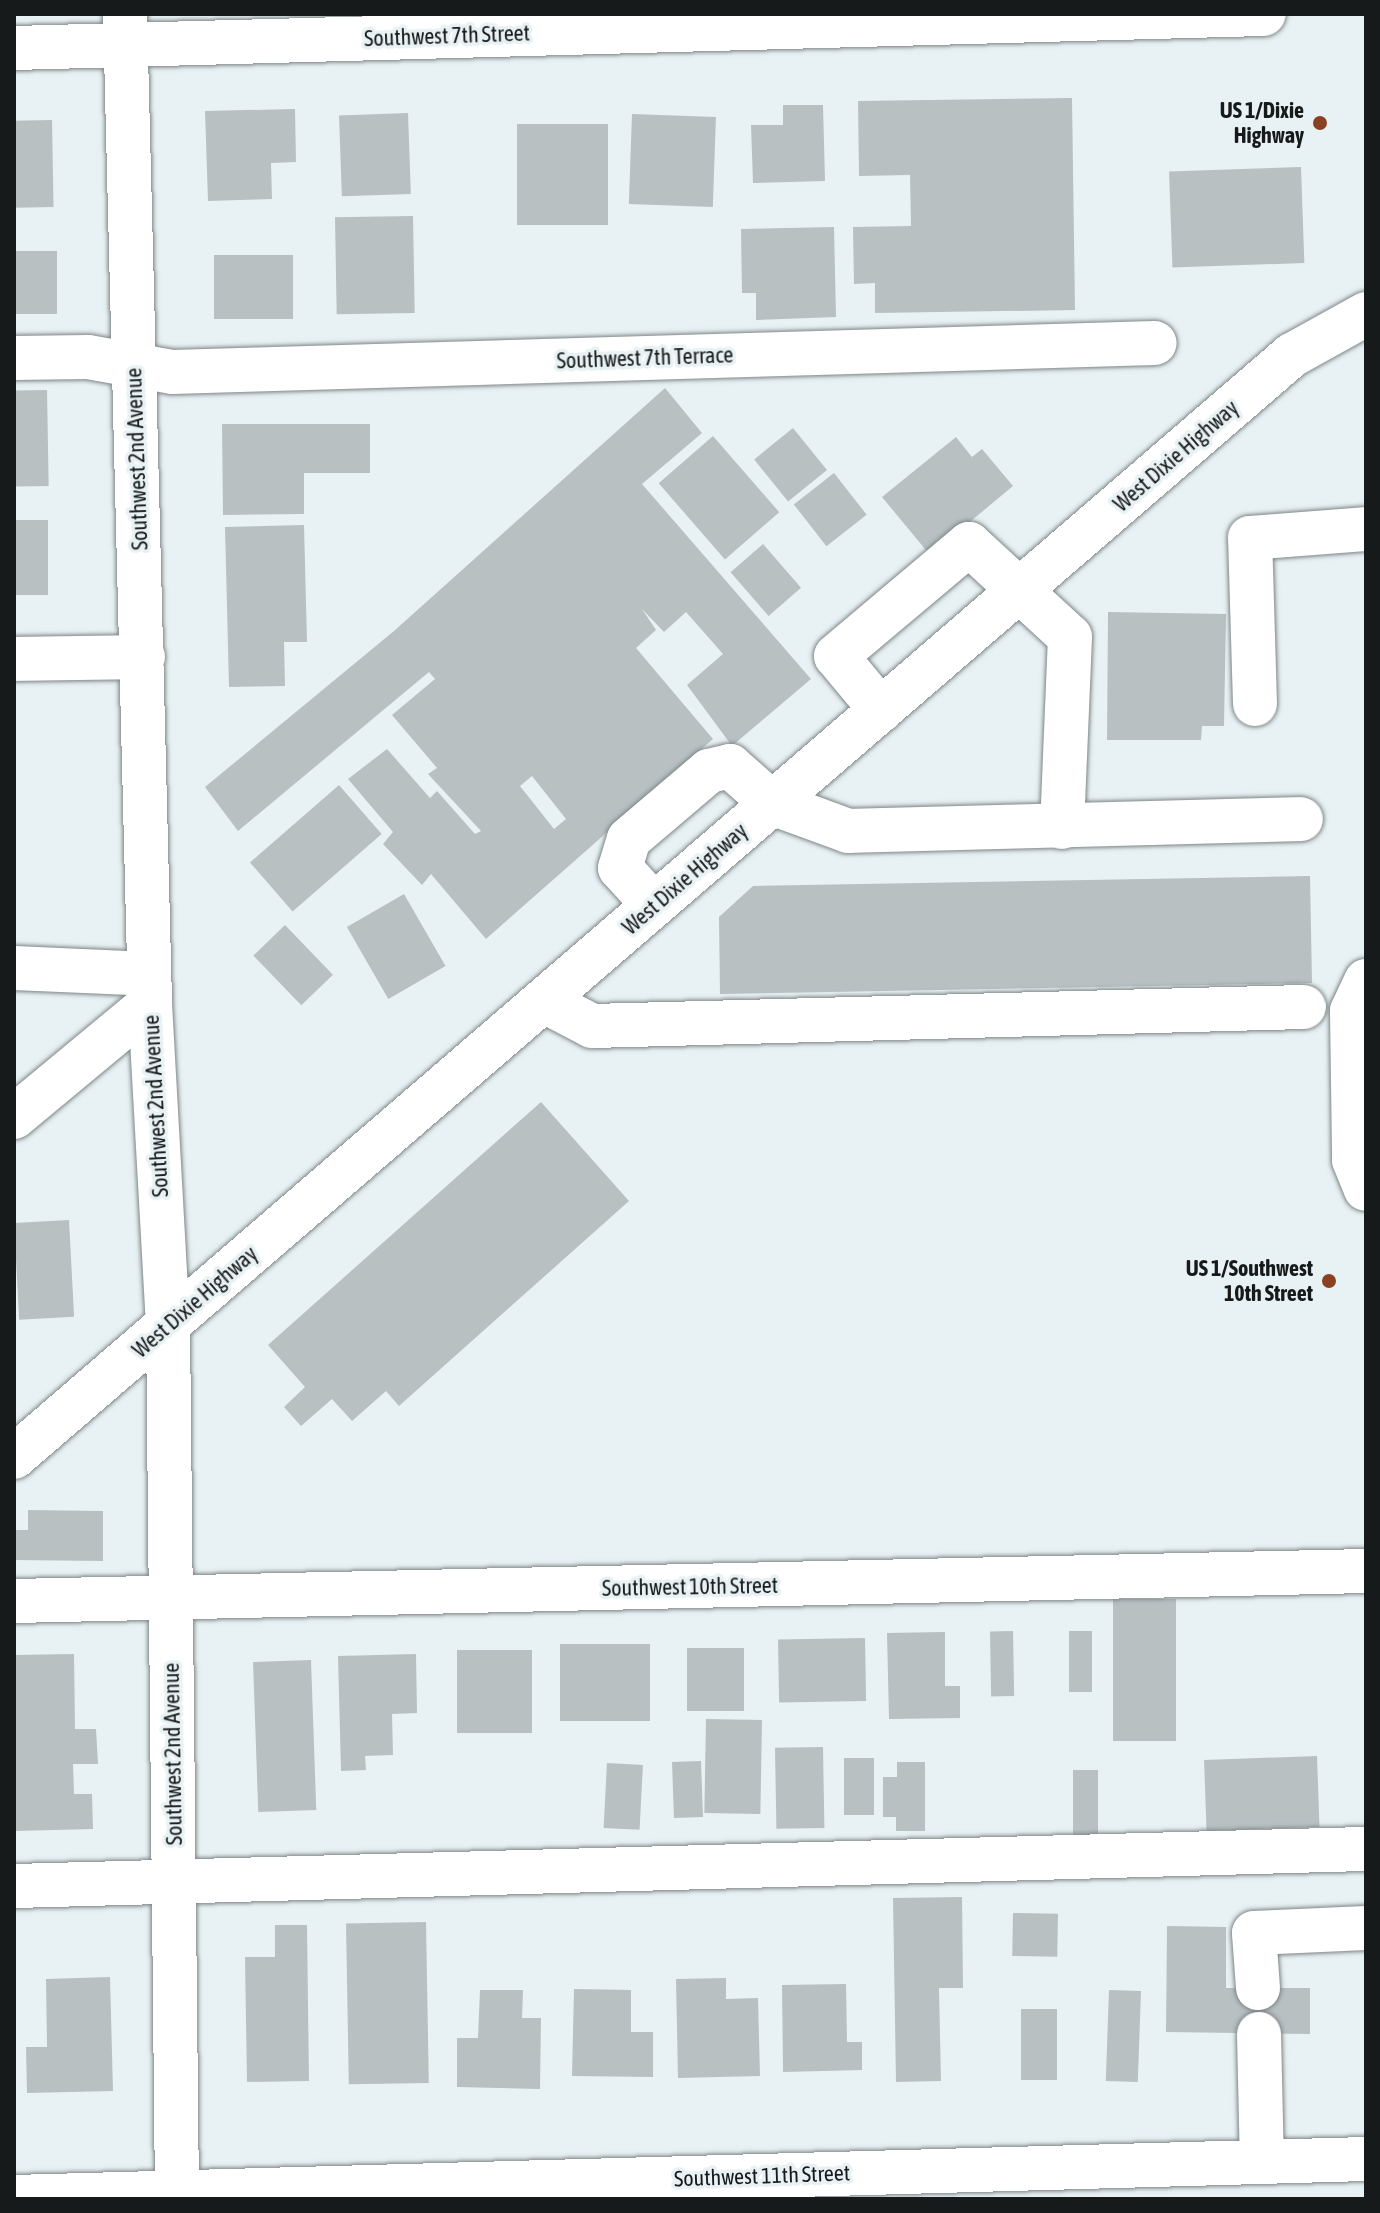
<!DOCTYPE html>
<html>
<head>
<meta charset="utf-8">
<style>
	body { margin:0 }
	#map { position:relative; width:1380px; height:2213px; overflow:hidden; background:#e8f1f3; font-family:"Asap Condensed",sans-serif }
	div>[style] { position:absolute }
	.building>* { inset:0; background:#b8c0c2; transform-origin:0 0 }
	.roads { filter:drop-shadow(0 0 2px #7e8688) drop-shadow(0 0 2px #7e8688) }
	.minor>* { height:44px; margin:-22px; padding:0 22px; transform-origin:22px; border-radius:22px; background:#fff }
	.major>* { height:44px; margin:-22px; padding:0 22px; transform-origin:22px; border-radius:22px; background:#fff }
	.dots>* { width:22px; height:22px; translate:-50% -50%; box-sizing:border-box; border:4px solid #e8f1f3; border-radius:50% }
	span { translate:-50% -50%; white-space:nowrap; text-align:center; line-height:1.15; -webkit-text-stroke:7px #e8f1f3; paint-order:stroke }
	.street-label { font-size:22px; color:#171a1b }
	.poi-label { font-size:22px; color:#171a1b; font-weight:700 }
	.right { translate:-100% -50%; text-align:right }
	.frame { position:absolute; inset:0; border:16px solid #171a1b; pointer-events:none }
</style>
</head>
<body>
<div id="map">
	<div class="building">
		<i style="clip-path:polygon(1072px 98px,1075px 310px,875px 313px,875px 283px,854px 284px,853px 227px,911px 226px,910px 175px,859px 176px,858px 101px)"></i>
		<i style="clip-path:polygon(783px 105px,823px 105px,825px 181px,753px 183px,751px 125px,783px 125px)"></i>
		<i style="clip-path:polygon(295px 109px,296px 162px,271px 163px,272px 199px,208px 201px,205px 111px)"></i>
		<i style="left:408px;top:113px;width:81px;height:69px;rotate:88deg"></i>
		<i style="left:632px;top:114px;width:84px;height:90px;rotate:2deg"></i>
		<i style="left:52px;top:120px;width:87px;height:38px;rotate:89deg"></i>
		<i style="left:608px;top:124px;width:101px;height:91px;rotate:90deg"></i>
		<i style="left:1301px;top:167px;width:96px;height:132px;rotate:88deg"></i>
		<i style="left:413px;top:216px;width:97px;height:78px;rotate:89deg"></i>
		<i style="clip-path:polygon(834px 227px,836px 317px,756px 320px,756px 293px,742px 293px,741px 229px)"></i>
		<i style="left:14px;top:251px;width:43px;height:63px"></i>
		<i style="left:214px;top:255px;width:79px;height:64px"></i>
		<i style="clip-path:polygon(evenodd,665px 388px,702px 433px,642px 484px,811px 679px,732px 746px,687px 685px,723px 654px,686px 612px,664px 632px,642px 609px,656px 630px,636px 648px,713px 739px,486px 939px,431px 874px,422px 885px,383px 844px,393px 832px,348px 779px,387px 749px,430px 798px,437px 791px,475px 834px,481px 831px,428px 774px,437px 768px,392px 715px,435px 679px,429px 672px,238px 831px,205px 787px,394px 631px,665px 388px,532px 776px,566px 819px,554px 829px,520px 786px,532px 776px)"></i>
		<i style="left:47px;top:390px;width:96px;height:33px;rotate:89deg"></i>
		<i style="clip-path:polygon(222px 424px,370px 424px,370px 473px,304px 473px,304px 514px,223px 515px)"></i>
		<i style="left:793px;top:428px;width:54px;height:50px;rotate:51deg"></i>
		<i style="left:713px;top:436px;width:101px;height:72px;rotate:49deg"></i>
		<i style="clip-path:polygon(956px 437px,972px 457px,982px 449px,1013px 486px,930px 555px,882px 497px)"></i>
		<i style="left:834px;top:473px;width:53px;height:51px;rotate:52deg"></i>
		<i style="left:14px;top:520px;width:34px;height:75px"></i>
		<i style="clip-path:polygon(304px 525px,307px 642px,284px 642px,285px 686px,229px 687px,225px 527px)"></i>
		<i style="left:763px;top:544px;width:58px;height:43px;rotate:49deg"></i>
		<i style="clip-path:polygon(1108px 612px,1226px 614px,1224px 726px,1202px 726px,1201px 740px,1107px 740px)"></i>
		<i style="left:339px;top:785px;width:65px;height:118px;rotate:49deg"></i>
		<i style="clip-path:polygon(1310px 876px,1312px 983px,720px 994px,719px 917px,753px 886px)"></i>
		<i style="left:404px;top:894px;width:83px;height:66px;rotate:60deg"></i>
		<i style="left:285px;top:925px;width:69px;height:44px;rotate:46deg"></i>
		<i style="clip-path:polygon(541px 1102px,629px 1201px,399px 1406px,386px 1391px,352px 1421px,332px 1399px,301px 1426px,284px 1407px,305px 1387px,268px 1345px)"></i>
		<i style="left:69px;top:1220px;width:97px;height:55px;rotate:87deg"></i>
		<i style="clip-path:polygon(28px 1510px,103px 1511px,103px 1561px,14px 1560px,14px 1530px,28px 1530px)"></i>
		<i style="left:1113px;top:1599px;width:63px;height:142px"></i>
		<i style="left:1013px;top:1631px;width:65px;height:23px;rotate:89deg"></i>
		<i style="left:1069px;top:1631px;width:23px;height:61px"></i>
		<i style="clip-path:polygon(945px 1632px,945px 1686px,960px 1686px,960px 1718px,889px 1719px,887px 1633px)"></i>
		<i style="left:865px;top:1638px;width:63px;height:87px;rotate:89deg"></i>
		<i style="left:560px;top:1644px;width:90px;height:77px"></i>
		<i style="left:687px;top:1648px;width:57px;height:63px"></i>
		<i style="left:532px;top:1650px;width:83px;height:75px;rotate:90deg"></i>
		<i style="clip-path:polygon(74px 1654px,75px 1729px,96px 1729px,98px 1764px,73px 1764px,74px 1794px,92px 1794px,93px 1829px,14px 1831px,14px 1655px)"></i>
		<i style="clip-path:polygon(416px 1654px,417px 1713px,392px 1714px,393px 1755px,365px 1756px,366px 1770px,341px 1771px,338px 1656px)"></i>
		<i style="left:311px;top:1660px;width:150px;height:58px;rotate:88deg"></i>
		<i style="left:706px;top:1719px;width:56px;height:94px;rotate:1deg"></i>
		<i style="left:823px;top:1747px;width:81px;height:48px;rotate:89deg"></i>
		<i style="left:1317px;top:1756px;width:71px;height:113px;rotate:88deg"></i>
		<i style="left:844px;top:1758px;width:30px;height:57px"></i>
		<i style="left:701px;top:1761px;width:56px;height:29px;rotate:88deg"></i>
		<i style="clip-path:polygon(897px 1762px,925px 1762px,925px 1831px,896px 1831px,896px 1817px,883px 1817px,883px 1777px,897px 1777px)"></i>
		<i style="left:607px;top:1763px;width:36px;height:65px;rotate:3deg"></i>
		<i style="left:1073px;top:1770px;width:25px;height:71px"></i>
		<i style="clip-path:polygon(962px 1897px,963px 1988px,939px 1988px,941px 2081px,896px 2082px,893px 1898px)"></i>
		<i style="left:1013px;top:1913px;width:45px;height:43px;rotate:1deg"></i>
		<i style="left:426px;top:1922px;width:161px;height:80px;rotate:89deg"></i>
		<i style="clip-path:polygon(275px 1925px,307px 1925px,309px 2081px,247px 2082px,245px 1957px,275px 1957px)"></i>
		<i style="clip-path:polygon(1167px 1926px,1226px 1927px,1226px 1988px,1310px 1988px,1310px 2034px,1166px 2032px)"></i>
		<i style="clip-path:polygon(110px 1977px,113px 2091px,27px 2093px,26px 2047px,47px 2047px,46px 1979px)"></i>
		<i style="clip-path:polygon(726px 1978px,726px 1999px,758px 1998px,760px 2076px,678px 2078px,676px 1979px)"></i>
		<i style="clip-path:polygon(846px 1984px,847px 2042px,862px 2042px,862px 2070px,783px 2072px,782px 1985px)"></i>
		<i style="clip-path:polygon(574px 1989px,631px 1990px,631px 2032px,653px 2032px,653px 2077px,572px 2076px)"></i>
		<i style="clip-path:polygon(480px 1990px,523px 1990px,522px 2018px,541px 2018px,540px 2089px,457px 2087px,457px 2038px,478px 2038px)"></i>
		<i style="left:1109px;top:1990px;width:32px;height:91px;rotate:2deg"></i>
		<i style="left:1021px;top:2009px;width:36px;height:71px"></i>
	</div>
	<div class="roads">
		<div class="minor">
			<i style="left:125px;top:14px;width:990px;rotate:88.55deg"></i>
			<i style="left:150px;top:1004px;width:321px;rotate:86.8deg"></i>
			<i style="left:168px;top:1324px;width:875px;rotate:89.41deg"></i>
			<i style="left:14px;top:48px;width:1250px;rotate:-1.56deg"></i>
			<i style="left:14px;top:358px;width:74px;rotate:-0.8deg"></i>
			<i style="left:88px;top:357px;width:85px;rotate:10.1deg"></i>
			<i style="left:172px;top:372px;width:983px;rotate:-1.69deg"></i>
			<i style="left:14px;top:659px;width:129px;rotate:-0.9deg"></i>
			<i style="left:1255px;top:704px;width:166px;rotate:-91.7deg"></i>
			<i style="left:1250px;top:538px;width:116px;rotate:-4.4deg"></i>
			<i style="left:881px;top:710px;width:70px;rotate:-129.8deg"></i>
			<i style="left:836px;top:656px;width:174px;rotate:-40.1deg"></i>
			<i style="left:969px;top:544px;width:137px;rotate:42.6deg"></i>
			<i style="left:1070px;top:637px;width:190px;rotate:92.4deg"></i>
			<i style="left:654px;top:905px;width:50px;rotate:-132.6deg"></i>
			<i style="left:620px;top:868px;width:30px;rotate:-73deg"></i>
			<i style="left:629px;top:839px;width:105px;rotate:-40.4deg"></i>
			<i style="left:709px;top:771px;width:22px;rotate:-13deg"></i>
			<i style="left:730px;top:766px;width:56px;rotate:41.4deg"></i>
			<i style="left:772px;top:803px;width:81px;rotate:20.2deg"></i>
			<i style="left:848px;top:831px;width:453px;rotate:-1.5deg"></i>
			<i style="left:14px;top:968px;width:135px;rotate:2.5deg"></i>
			<i style="left:544px;top:1001px;width:54px;rotate:27.5deg"></i>
			<i style="left:592px;top:1026px;width:712px;rotate:-1.53deg"></i>
			<i style="left:14px;top:1117px;width:177px;rotate:-39.7deg"></i>
			<i style="left:14px;top:1601px;width:1352px;rotate:-1.27deg"></i>
			<i style="left:14px;top:1886px;width:1353px;rotate:-1.57deg"></i>
			<i style="left:1258px;top:1988px;width:55px;rotate:-94.2deg"></i>
			<i style="left:1254px;top:1933px;width:112px;rotate:-2.6deg"></i>
			<i style="left:1259px;top:2034px;width:128px;rotate:88.7deg"></i>
			<i style="left:14px;top:2197px;width:1353px;rotate:-1.61deg"></i>
		</div>
		<div class="major">
			<i style="left:1366px;top:981px;width:33px;rotate:115deg"></i>
			<i style="left:1352px;top:1011px;width:149px;rotate:89.2deg"></i>
			<i style="left:1354px;top:1160px;width:31px;rotate:68deg"></i>
			<i style="left:14px;top:1457px;width:1688px;rotate:-40.77deg"></i>
			<i style="left:1292px;top:355px;width:85px;rotate:-29deg"></i>
		</div>
	</div>
	<div class="dots">
		<i style="left:1320px;top:123px;background:#8a4123"></i>
		<i style="left:1329px;top:1281px;background:#8a4123"></i>
	</div>
	<div class="street-label">
		<span style="left:447px;top:36px;rotate:-2deg">Southwest 7th Street</span>
		<span style="left:645px;top:358px;rotate:-2deg">Southwest 7th Terrace</span>
		<span style="left:1176px;top:456px;rotate:-41deg">West Dixie Highway</span>
		<span style="left:137px;top:459px;rotate:-92deg">Southwest 2nd Avenue</span>
		<span style="left:685px;top:879px;rotate:-41deg">West Dixie Highway</span>
		<span style="left:156px;top:1106px;rotate:-93deg">Southwest 2nd Avenue</span>
		<span style="left:195px;top:1302px;rotate:-41deg">West Dixie Highway</span>
		<span style="left:690px;top:1587px;rotate:-1deg">Southwest 10th Street</span>
		<span style="left:173px;top:1754px;rotate:-91deg">Southwest 2nd Avenue</span>
		<span style="left:762px;top:2176px;rotate:-2deg">Southwest 11th Street</span>
	</div>
	<div class="poi-label">
		<span class="right" style="left:1304px;top:123px">US 1/Dixie<br>Highway</span>
		<span class="right" style="left:1313px;top:1281px">US 1/Southwest<br>10th Street</span>
	</div>
	<div class="frame"></div>
</div>
</body>
</html>
